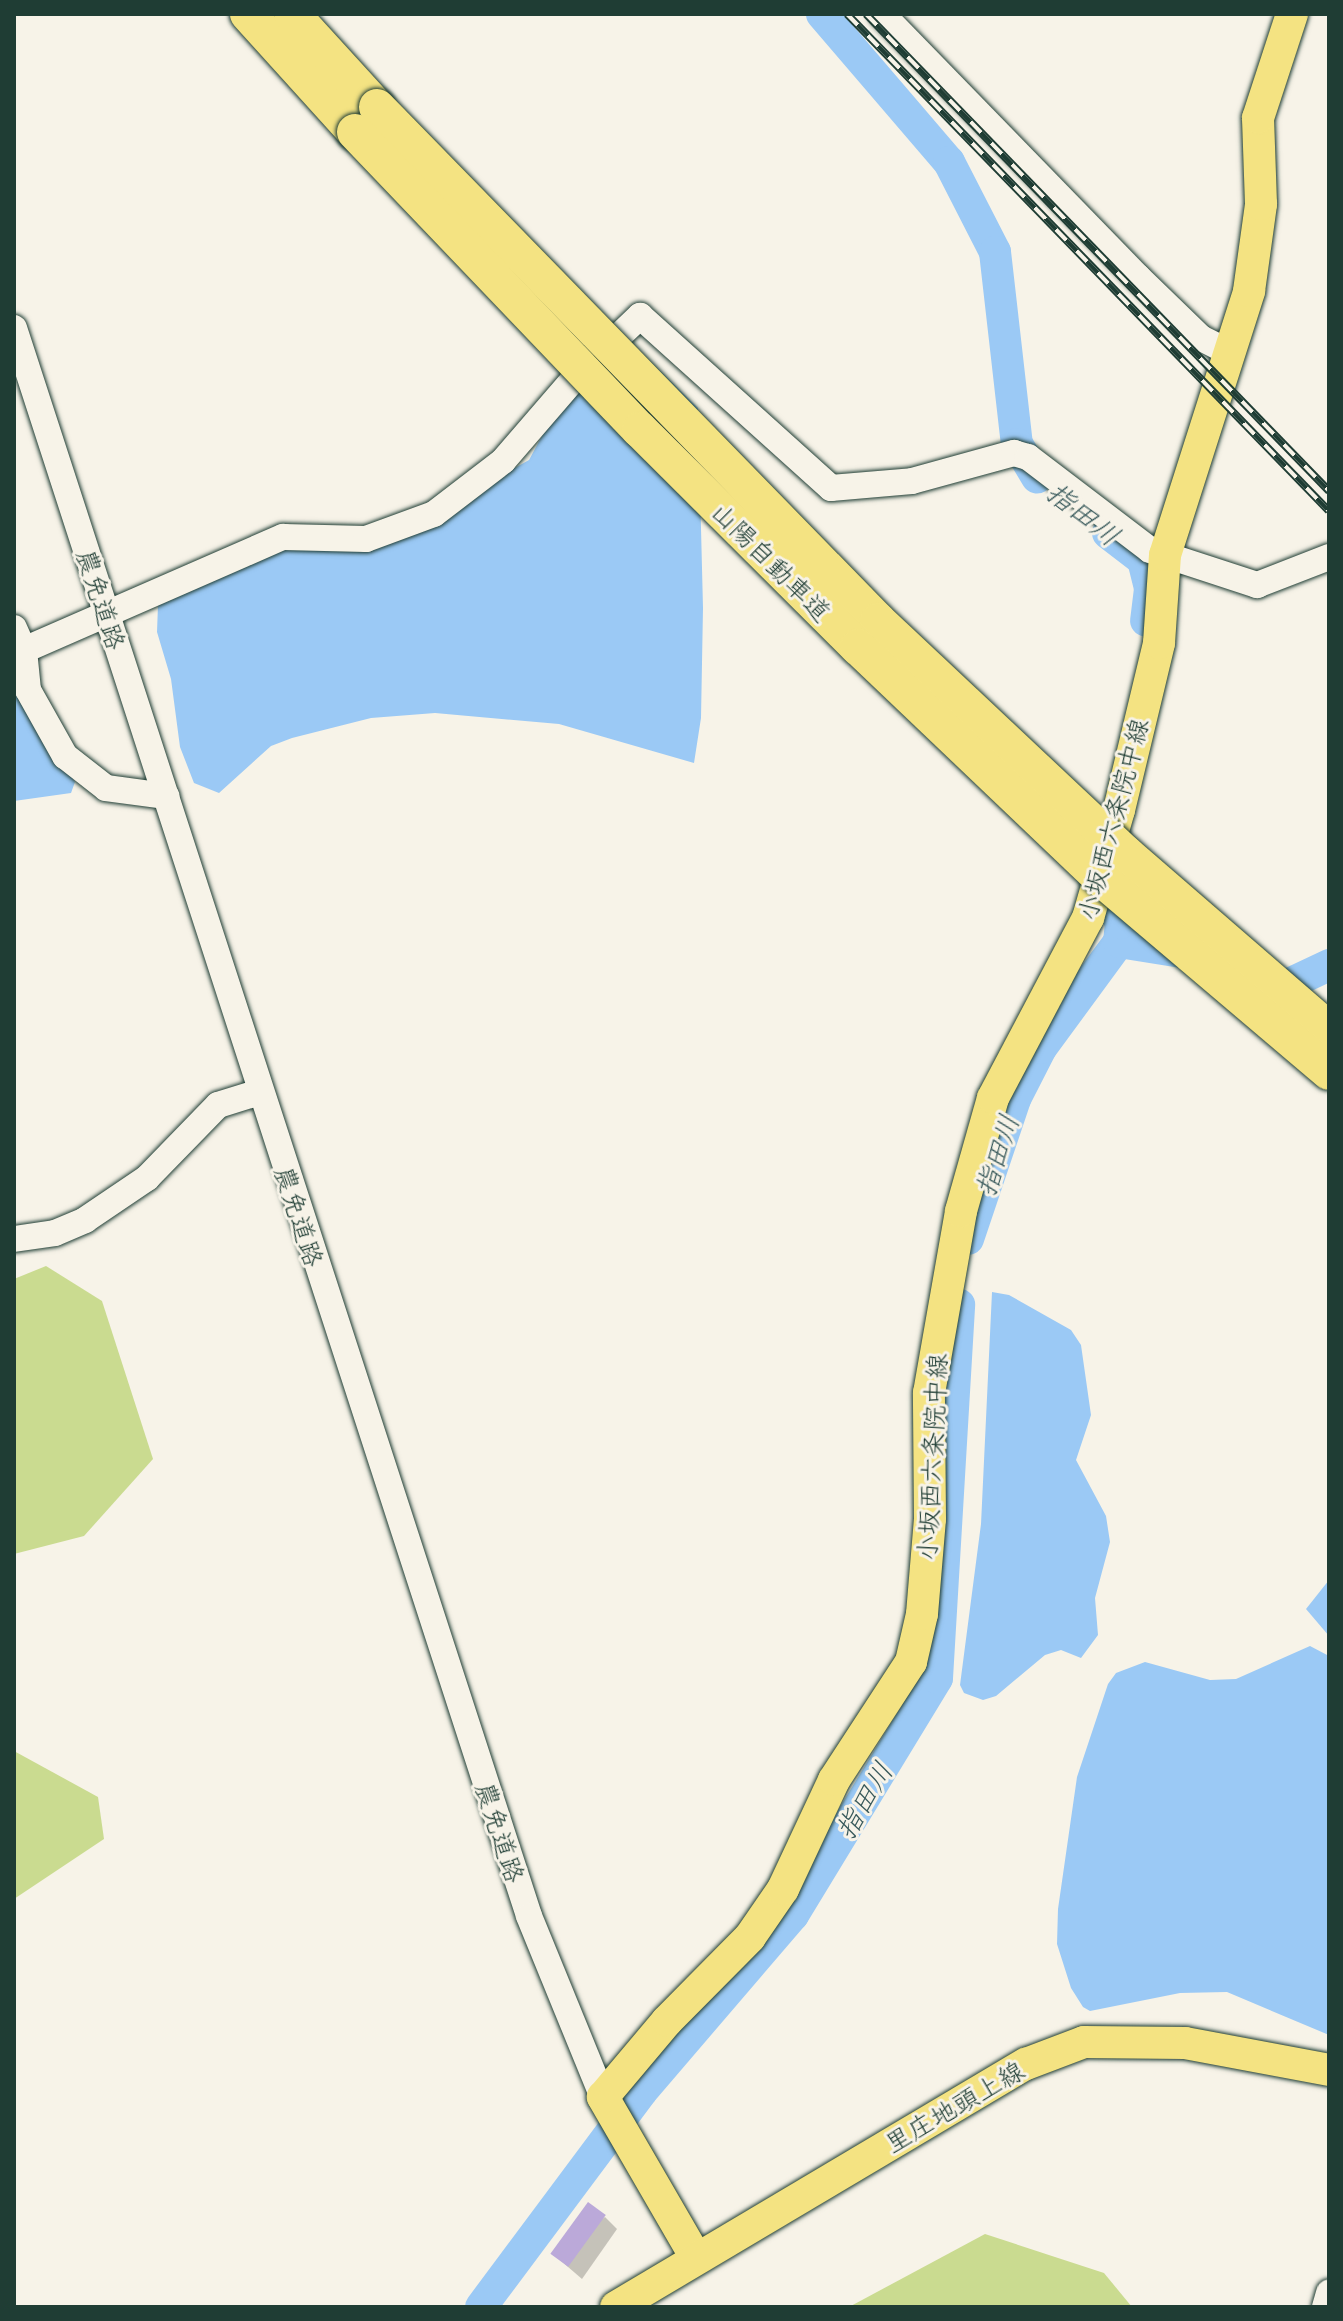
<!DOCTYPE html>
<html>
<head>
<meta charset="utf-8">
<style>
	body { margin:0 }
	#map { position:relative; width:1343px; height:2321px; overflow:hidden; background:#f7f3e8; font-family:"Playpen Sans","Klee One",sans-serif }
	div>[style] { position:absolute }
	.green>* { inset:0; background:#cadb90 }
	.water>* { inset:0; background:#9bc9f5 }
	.shadow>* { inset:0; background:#0003 }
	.river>* { height:32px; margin:-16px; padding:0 16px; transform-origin:16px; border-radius:16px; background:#9bc9f5 }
	.building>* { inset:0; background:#bba9d9; transform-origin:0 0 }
	.roads { filter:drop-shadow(0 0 2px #1f3d34) drop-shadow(0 0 2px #1f3d34) }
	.minor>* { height:26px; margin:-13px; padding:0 13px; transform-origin:13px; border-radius:13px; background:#f7f3e8 }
	.major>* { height:32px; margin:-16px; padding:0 16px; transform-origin:16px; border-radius:16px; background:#f4e382 }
	.highway>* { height:36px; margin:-18px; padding:0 18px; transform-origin:18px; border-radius:18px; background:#f4e382 }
	.rail>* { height:8px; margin-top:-4px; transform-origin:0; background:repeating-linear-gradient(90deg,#f7f3e8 0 15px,#1f3d34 0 30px); box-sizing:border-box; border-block:2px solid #1f3d34 }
	.bridges { filter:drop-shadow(0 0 2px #1f3d34) drop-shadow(0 0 2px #1f3d34) }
	.highway-bridge>* { height:36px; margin:-18px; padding:0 18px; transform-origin:18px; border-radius:18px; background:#f4e382 }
	span { translate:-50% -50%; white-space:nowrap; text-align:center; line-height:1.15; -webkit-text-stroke:6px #f7f3e8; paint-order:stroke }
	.street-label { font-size:26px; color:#1f3d34 }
	.water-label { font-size:28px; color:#38595b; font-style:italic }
	.frame { position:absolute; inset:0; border:16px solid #1f3d34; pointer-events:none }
</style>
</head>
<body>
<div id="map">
	<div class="green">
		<i style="clip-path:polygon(46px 1266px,102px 1301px,153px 1459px,84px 1536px,14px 1554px,14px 1279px)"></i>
		<i style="clip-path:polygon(14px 1751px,98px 1797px,104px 1839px,14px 1899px)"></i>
		<i style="clip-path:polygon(985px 2234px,1104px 2273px,1132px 2307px,849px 2307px)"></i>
	</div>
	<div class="water">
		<i style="clip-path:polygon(644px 355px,698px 408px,703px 608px,701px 718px,694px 763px,559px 724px,435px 713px,371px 718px,292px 738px,271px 746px,219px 793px,194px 783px,180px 747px,171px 679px,157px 632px,158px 605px,285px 545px,387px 539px,529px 460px,550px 421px,577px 388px)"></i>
		<i style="clip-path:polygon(14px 691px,70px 774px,75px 782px,71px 793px,14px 801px)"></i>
		<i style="clip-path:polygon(992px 1292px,1009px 1295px,1071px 1330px,1081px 1345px,1091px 1415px,1076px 1460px,1106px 1516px,1110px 1542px,1095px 1598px,1098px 1635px,1081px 1658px,1061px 1650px,1045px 1655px,996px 1696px,983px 1700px,964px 1693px,960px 1685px,981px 1524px)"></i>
		<i style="clip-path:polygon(1329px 1580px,1329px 1636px,1306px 1609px)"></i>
		<i style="clip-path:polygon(1310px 1646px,1329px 1656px,1329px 2035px,1227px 1992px,1180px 1993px,1090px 2011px,1083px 2007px,1071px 1988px,1057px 1944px,1058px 1909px,1077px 1777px,1108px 1684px,1116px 1673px,1145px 1662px,1210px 1680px,1236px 1679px)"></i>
	</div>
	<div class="shadow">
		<i style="clip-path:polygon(605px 2217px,617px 2229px,582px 2279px,553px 2254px)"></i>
	</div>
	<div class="river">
		<i style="left:822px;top:14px;width:195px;rotate:49.4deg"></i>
		<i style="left:949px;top:162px;width:101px;rotate:62.9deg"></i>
		<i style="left:995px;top:252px;width:193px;rotate:83.5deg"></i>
		<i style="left:1017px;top:444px;width:39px;rotate:59deg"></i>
		<i style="left:1108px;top:533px;width:44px;rotate:37.6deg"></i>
		<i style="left:1143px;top:560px;width:30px;rotate:76deg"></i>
		<i style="left:1150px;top:589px;width:32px;rotate:97deg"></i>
		<i style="left:1119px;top:942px;width:76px;rotate:9.1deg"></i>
		<i style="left:1258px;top:990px;width:11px;rotate:22deg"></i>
		<i style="left:1268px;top:994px;width:68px;rotate:-25.4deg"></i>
		<i style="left:968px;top:1239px;width:148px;rotate:-71.4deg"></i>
		<i style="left:1015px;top:1099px;width:57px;rotate:-63deg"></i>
		<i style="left:1041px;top:1048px;width:132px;rotate:-53.7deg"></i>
		<i style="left:1119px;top:942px;width:19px;rotate:-84deg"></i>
		<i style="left:1121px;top:923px;width:50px;rotate:-116.1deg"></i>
		<i style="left:481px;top:2307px;width:269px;rotate:-53.3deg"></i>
		<i style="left:642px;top:2091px;width:232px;rotate:-49.4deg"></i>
		<i style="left:793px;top:1915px;width:277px;rotate:-58.7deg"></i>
		<i style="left:937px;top:1678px;width:374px;rotate:-86.6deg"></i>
	</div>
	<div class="building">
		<i style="left:588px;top:2202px;width:22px;height:64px;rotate:36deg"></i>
	</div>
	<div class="roads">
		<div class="minor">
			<i style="left:882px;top:14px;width:367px;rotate:45.8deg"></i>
			<i style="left:1138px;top:277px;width:88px;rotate:44.1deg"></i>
			<i style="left:1201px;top:338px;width:29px;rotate:27deg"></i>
			<i style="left:14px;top:328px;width:1669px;rotate:72.03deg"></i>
			<i style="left:529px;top:1916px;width:196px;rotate:67.8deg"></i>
			<i style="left:14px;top:628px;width:24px;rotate:66deg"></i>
			<i style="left:24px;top:650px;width:40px;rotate:84.3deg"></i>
			<i style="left:28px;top:690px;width:76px;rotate:60.7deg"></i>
			<i style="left:65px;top:756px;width:52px;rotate:38deg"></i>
			<i style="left:106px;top:788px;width:61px;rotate:7.6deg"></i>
			<i style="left:14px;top:650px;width:10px"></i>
			<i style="left:24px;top:650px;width:283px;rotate:-23.6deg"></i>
			<i style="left:283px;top:537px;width:83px;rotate:1.4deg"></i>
			<i style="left:366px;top:539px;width:72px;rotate:-20.2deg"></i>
			<i style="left:434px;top:514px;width:87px;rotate:-37.5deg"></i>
			<i style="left:503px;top:461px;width:107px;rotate:-49.2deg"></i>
			<i style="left:573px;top:380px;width:93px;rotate:-43.7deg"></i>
			<i style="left:640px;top:316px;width:257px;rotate:42deg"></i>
			<i style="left:831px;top:488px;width:81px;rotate:-4.9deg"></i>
			<i style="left:912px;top:481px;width:106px;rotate:-15.4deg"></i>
			<i style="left:1014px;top:453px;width:15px;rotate:16deg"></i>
			<i style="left:1028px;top:457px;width:153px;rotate:37.3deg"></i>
			<i style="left:1150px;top:550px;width:113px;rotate:18.1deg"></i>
			<i style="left:1257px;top:585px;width:77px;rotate:-21.3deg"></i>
			<i style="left:14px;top:1239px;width:41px;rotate:-8.3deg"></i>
			<i style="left:55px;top:1233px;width:33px;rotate:-23deg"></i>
			<i style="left:85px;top:1220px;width:75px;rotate:-34.1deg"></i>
			<i style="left:147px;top:1178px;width:102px;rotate:-45.8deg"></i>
			<i style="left:218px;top:1105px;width:44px;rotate:-17.2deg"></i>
			<i style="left:1325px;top:2307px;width:15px;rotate:-74deg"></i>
		</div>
		<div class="major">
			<i style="left:695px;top:2256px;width:184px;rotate:-120.1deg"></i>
			<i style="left:603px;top:2097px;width:99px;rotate:-49.9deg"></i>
			<i style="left:667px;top:2021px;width:118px;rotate:-45.3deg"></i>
			<i style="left:750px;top:1937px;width:58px;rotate:-55.5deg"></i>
			<i style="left:783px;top:1889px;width:120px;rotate:-64.9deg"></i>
			<i style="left:834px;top:1780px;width:141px;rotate:-56.9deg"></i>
			<i style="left:911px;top:1662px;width:49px;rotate:-77.1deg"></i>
			<i style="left:922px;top:1614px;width:95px;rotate:-85.2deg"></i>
			<i style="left:930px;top:1519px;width:126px;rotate:-90.5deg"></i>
			<i style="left:929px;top:1393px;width:185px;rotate:-80deg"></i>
			<i style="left:961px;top:1211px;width:117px;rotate:-74.2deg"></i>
			<i style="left:993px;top:1098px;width:204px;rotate:-62.2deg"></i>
			<i style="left:1088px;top:918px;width:112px;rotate:-74deg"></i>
			<i style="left:1119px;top:810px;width:172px;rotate:-76.5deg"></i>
			<i style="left:1159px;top:643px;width:88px;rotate:-86.1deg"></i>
			<i style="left:1165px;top:555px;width:277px;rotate:-72.3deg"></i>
			<i style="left:1249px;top:291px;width:88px;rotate:-82.1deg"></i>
			<i style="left:1261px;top:204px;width:86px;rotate:-92deg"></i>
			<i style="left:1258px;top:118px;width:109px;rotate:-71.9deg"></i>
			<i style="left:616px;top:2307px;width:477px;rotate:-30.7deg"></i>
			<i style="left:1026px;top:2064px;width:62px;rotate:-20.8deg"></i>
			<i style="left:1084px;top:2042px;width:101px;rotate:0.6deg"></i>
			<i style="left:1185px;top:2043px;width:147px;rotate:10.6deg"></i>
		</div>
		<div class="highway">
			<i style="left:248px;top:14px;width:159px;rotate:47.8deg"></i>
			<i style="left:292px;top:14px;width:126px;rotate:47.6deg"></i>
		</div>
	</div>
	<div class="rail">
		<i style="left:847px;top:14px;width:692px;rotate:45.88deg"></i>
		<i style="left:866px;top:14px;width:665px;rotate:45.85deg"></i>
	</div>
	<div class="bridges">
		<div class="highway-bridge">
			<i style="left:377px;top:107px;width:718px;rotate:45.73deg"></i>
			<i style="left:878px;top:621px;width:340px;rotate:43.2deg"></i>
			<i style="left:1126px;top:854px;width:269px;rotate:40.9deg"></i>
			<i style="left:355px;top:132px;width:412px;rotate:46.3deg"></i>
			<i style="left:640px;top:430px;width:308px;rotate:44.9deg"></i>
			<i style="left:858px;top:647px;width:340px;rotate:43.6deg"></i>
			<i style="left:1104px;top:881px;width:295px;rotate:40.3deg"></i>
		</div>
	</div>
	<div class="street-label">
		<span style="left:772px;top:561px;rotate:45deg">山陽自動車道</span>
		<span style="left:102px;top:599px;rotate:72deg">農免道路</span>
		<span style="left:1112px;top:819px;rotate:-75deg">小坂西六条院中線</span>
		<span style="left:300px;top:1216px;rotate:72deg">農免道路</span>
		<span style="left:931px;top:1457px;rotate:-87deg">小坂西六条院中線</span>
		<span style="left:501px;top:1832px;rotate:72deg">農免道路</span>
		<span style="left:954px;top:2106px;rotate:-30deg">里庄地頭上線</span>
	</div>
	<div class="water-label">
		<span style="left:1084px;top:513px;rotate:38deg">指田川</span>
		<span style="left:996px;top:1155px;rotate:-72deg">指田川</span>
		<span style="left:863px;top:1800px;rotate:-59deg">指田川</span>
	</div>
	<div class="frame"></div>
</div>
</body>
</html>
